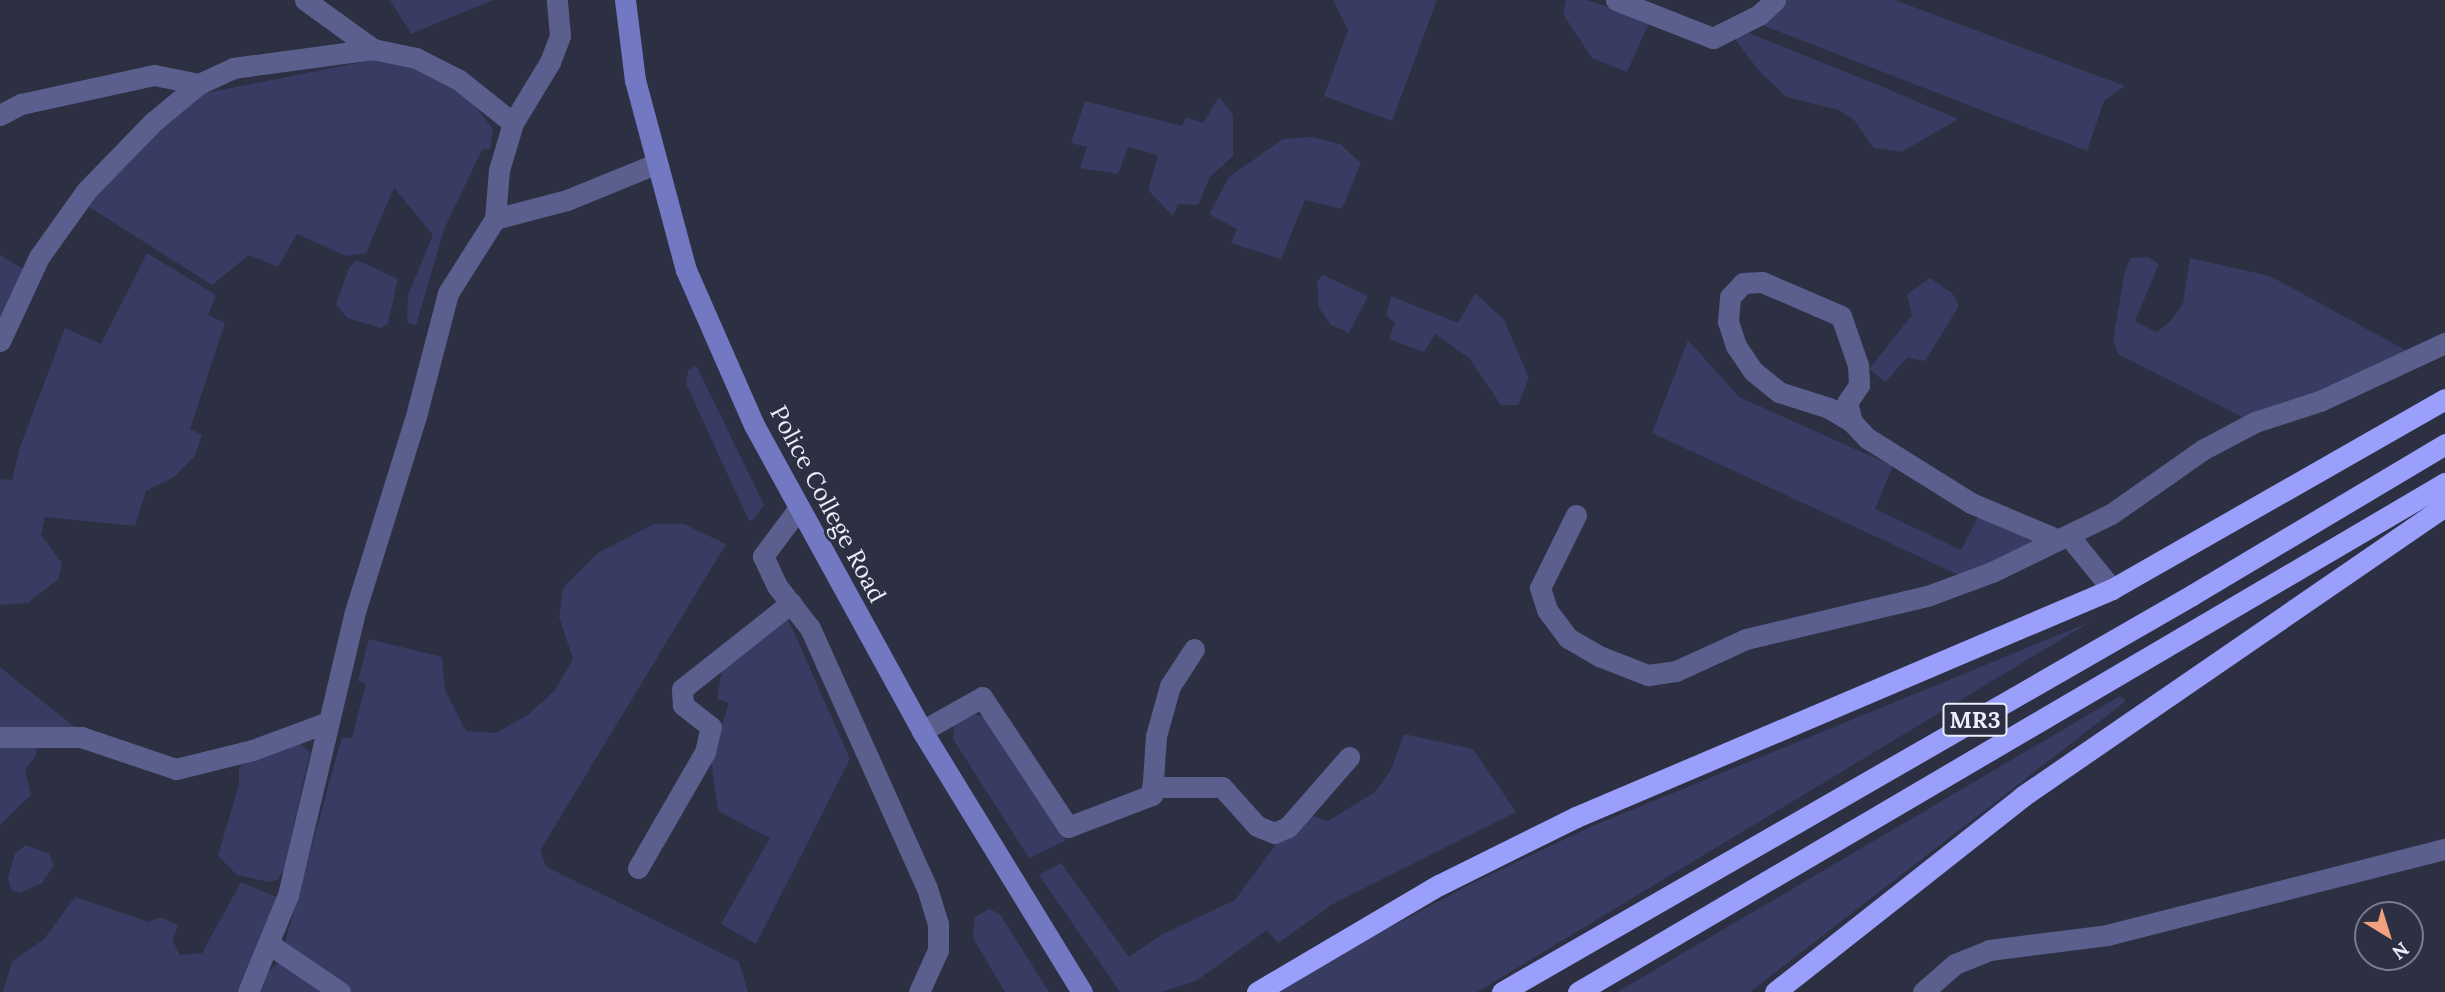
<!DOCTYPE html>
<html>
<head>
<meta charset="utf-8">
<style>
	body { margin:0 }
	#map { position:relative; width:2445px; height:992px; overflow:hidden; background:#2d2f43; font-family:Lora,serif }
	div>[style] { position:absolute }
	.green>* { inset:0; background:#383b62 }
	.street>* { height:21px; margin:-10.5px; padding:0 10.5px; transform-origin:10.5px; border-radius:10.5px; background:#5b5f8e }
	.secondary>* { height:21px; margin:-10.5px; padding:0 10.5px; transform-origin:10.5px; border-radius:10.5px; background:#7378c2 }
	.highway>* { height:21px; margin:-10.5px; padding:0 10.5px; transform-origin:10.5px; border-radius:10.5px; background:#999ffb }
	span { translate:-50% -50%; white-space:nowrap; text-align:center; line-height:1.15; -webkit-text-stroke:6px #2d2f43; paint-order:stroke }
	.shield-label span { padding:2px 5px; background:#2d2f43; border:2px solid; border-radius:5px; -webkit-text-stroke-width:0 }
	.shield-label { font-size:23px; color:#edeefc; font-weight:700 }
	.street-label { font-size:24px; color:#edeefc }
	.north { position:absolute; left:2354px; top:901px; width:70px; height:70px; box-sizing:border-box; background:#2d2f43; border:2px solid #7a7b8d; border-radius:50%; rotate:142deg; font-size:19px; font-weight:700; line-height:28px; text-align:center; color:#edeefc }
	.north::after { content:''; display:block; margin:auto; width:24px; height:32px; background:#f2a080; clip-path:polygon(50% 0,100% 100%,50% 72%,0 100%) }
</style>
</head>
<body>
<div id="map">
	<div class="green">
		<i style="clip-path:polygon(390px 0,493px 0,411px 34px)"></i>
		<i style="clip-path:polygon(1333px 0,1437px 0,1392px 121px,1324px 96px,1348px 30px)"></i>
		<i style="clip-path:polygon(1566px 0,1587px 0,1650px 21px,1627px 72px,1592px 58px,1563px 14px)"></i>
		<i style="clip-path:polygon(1783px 0,1895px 0,2125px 86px,2104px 101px,2087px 151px,1757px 23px)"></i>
		<i style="clip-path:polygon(1749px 33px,1883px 87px,1958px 119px,1902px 152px,1874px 148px,1854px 120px,1839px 110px,1787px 97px,1759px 71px,1735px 39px)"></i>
		<i style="clip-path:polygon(382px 58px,414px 68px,469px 98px,493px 129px,490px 149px,482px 150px,445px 227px,416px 325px,407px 322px,408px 295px,433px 235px,394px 188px,366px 253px,346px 256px,297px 234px,278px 267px,249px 255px,212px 285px,86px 205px,160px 125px,201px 94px)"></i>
		<i style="clip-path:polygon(1219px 97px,1233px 115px,1233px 156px,1210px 177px,1198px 205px,1178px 204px,1173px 216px,1148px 190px,1158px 155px,1128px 147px,1118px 174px,1080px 168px,1087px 147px,1071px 143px,1085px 101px,1182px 126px,1186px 117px,1203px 123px)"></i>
		<i style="clip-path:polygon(1311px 137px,1340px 144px,1361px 163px,1342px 209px,1305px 200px,1281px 259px,1231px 243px,1237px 229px,1209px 214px,1229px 177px,1283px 139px)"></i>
		<i style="clip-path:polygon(147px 253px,216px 295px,208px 315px,225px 323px,190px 429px,202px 435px,195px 456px,174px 477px,146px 491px,135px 526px,45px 517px,41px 535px,62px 563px,59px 578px,28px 603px,0 605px,0 479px,12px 480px,20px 447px,65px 328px,101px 344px)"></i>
		<i style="clip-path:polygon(0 255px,25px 270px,0 327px)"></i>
		<i style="clip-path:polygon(2148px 257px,2159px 264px,2135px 321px,2156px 332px,2170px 322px,2183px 303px,2190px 258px,2270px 276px,2409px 352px,2362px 377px,2244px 418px,2118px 354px,2113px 339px,2125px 271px,2131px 258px)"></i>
		<i style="clip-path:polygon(357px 260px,398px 279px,388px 324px,381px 328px,347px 318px,336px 304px,349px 268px)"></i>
		<i style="clip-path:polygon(1323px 275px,1368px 296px,1349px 333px,1331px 325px,1319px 308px,1317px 281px)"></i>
		<i style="clip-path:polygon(1930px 278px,1952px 293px,1959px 306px,1925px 361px,1907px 358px,1885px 382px,1869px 369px,1912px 315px,1907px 294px)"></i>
		<i style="clip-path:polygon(1475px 293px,1504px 320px,1529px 378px,1518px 405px,1501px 405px,1469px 358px,1435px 334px,1424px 352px,1389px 339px,1395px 323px,1386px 315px,1391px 296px,1458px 323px)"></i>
		<i style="clip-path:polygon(1688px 340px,1739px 397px,1893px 466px,1875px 509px,1961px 550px,1978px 517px,2044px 540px,1963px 577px,1652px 433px)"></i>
		<i style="clip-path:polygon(696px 365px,764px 505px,754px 519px,749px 521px,686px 384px,688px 370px)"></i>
		<i style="clip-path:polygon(654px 524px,684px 524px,726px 544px,541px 849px,545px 866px,739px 962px,748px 992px,352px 992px,284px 946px,342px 737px,352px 738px,366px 683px,358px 681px,369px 639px,442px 657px,445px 690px,466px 731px,496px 733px,529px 714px,555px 690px,573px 659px,559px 617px,563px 588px,598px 553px)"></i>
		<i style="clip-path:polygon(786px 614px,850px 759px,756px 944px,721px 924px,770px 838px,718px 811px,711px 759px,729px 703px,717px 699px,722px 670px)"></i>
		<i style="clip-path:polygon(2090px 622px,1477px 992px,1268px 992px,1475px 882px,1590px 827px)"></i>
		<i style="clip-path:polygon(0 667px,33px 694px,75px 727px,0 729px)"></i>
		<i style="clip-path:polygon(2120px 696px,2126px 701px,1750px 992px,1617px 992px)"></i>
		<i style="clip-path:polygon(975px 714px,990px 720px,1062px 831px,1065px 841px,1029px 858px,953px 739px,954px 725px)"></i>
		<i style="clip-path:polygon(1404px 734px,1473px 749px,1516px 812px,1333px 904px,1278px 943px,1267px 930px,1196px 981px,1161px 992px,1120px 992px,1039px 875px,1061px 863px,1129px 957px,1161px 935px,1235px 900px,1280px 839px,1310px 815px,1328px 821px,1375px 792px,1391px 770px)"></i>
		<i style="clip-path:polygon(297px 741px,310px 752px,284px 870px,277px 880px,268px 882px,237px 875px,218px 856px,239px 784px,239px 768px,246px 760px)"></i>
		<i style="clip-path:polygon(0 742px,37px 746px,36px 755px,25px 770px,31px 795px,0 825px)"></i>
		<i style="clip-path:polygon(26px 845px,49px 854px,54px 865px,42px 883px,20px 893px,12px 891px,8px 878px,15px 853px)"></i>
		<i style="clip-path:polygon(241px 882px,279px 898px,237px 992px,3px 992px,12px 962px,44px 939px,75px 897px,149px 922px,160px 917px,178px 925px,173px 941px,180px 955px,202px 953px)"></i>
		<i style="clip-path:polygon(989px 909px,1000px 914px,1049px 992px,1005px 992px,973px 938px,975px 917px)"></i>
		<i style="clip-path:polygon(281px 960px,331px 992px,257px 992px,264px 976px)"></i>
	</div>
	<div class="street">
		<i style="left:305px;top:0;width:84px;rotate:35.8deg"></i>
		<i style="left:373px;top:49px;width:44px;rotate:11.8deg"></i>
		<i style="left:416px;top:58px;width:48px;rotate:27.1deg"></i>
		<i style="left:459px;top:80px;width:69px;rotate:38.5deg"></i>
		<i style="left:513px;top:123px;width:49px;rotate:106.6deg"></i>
		<i style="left:499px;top:170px;width:49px;rotate:94.7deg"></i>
		<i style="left:1616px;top:0;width:104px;rotate:21.4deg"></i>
		<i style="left:1713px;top:38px;width:51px;rotate:-26.6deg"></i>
		<i style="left:1759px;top:15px;width:22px;rotate:-43deg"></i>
		<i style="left:0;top:115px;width:24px;rotate:-28deg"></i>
		<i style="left:21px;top:104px;width:136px;rotate:-12.3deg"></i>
		<i style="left:154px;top:75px;width:46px;rotate:11.3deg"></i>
		<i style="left:513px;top:123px;width:71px;rotate:-58.8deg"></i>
		<i style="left:550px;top:62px;width:28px;rotate:-69deg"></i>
		<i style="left:560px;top:36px;width:36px;rotate:-95deg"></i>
		<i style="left:0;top:341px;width:93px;rotate:-65.1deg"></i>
		<i style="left:39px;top:257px;width:81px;rotate:-54.5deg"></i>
		<i style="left:86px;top:191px;width:96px;rotate:-45.8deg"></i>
		<i style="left:153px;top:122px;width:60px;rotate:-39.6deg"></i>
		<i style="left:199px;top:84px;width:38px;rotate:-25deg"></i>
		<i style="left:233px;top:68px;width:141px;rotate:-7.7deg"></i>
		<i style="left:1852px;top:422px;width:27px;rotate:-149deg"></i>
		<i style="left:1829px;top:408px;width:52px;rotate:-162.3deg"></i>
		<i style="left:1779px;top:392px;width:33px;rotate:-141deg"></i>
		<i style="left:1753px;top:371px;width:30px;rotate:-124deg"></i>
		<i style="left:1736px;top:346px;width:26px;rotate:-108deg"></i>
		<i style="left:1728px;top:321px;width:24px;rotate:-85deg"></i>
		<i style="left:1730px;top:297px;width:19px;rotate:-47deg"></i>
		<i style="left:1743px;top:283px;width:19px;rotate:-3deg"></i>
		<i style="left:1762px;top:282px;width:86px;rotate:23.3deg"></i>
		<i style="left:1841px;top:316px;width:52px;rotate:70.9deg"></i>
		<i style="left:1858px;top:365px;width:20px;rotate:87deg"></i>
		<i style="left:1859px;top:385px;width:22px;rotate:124deg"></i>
		<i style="left:1847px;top:403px;width:20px;rotate:75deg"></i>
		<i style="left:1852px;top:422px;width:22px;rotate:47deg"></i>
		<i style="left:1867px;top:438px;width:123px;rotate:32deg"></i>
		<i style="left:1971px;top:503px;width:95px;rotate:22.8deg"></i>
		<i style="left:799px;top:508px;width:60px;rotate:126.9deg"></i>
		<i style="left:763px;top:556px;width:33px;rotate:65deg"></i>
		<i style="left:777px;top:586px;width:53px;rotate:51.8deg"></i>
		<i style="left:810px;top:628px;width:285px;rotate:65.8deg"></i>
		<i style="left:927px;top:888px;width:37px;rotate:73deg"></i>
		<i style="left:938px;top:923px;width:27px;rotate:90deg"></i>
		<i style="left:938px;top:950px;width:46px;rotate:114.3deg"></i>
		<i style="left:1576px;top:515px;width:81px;rotate:116.3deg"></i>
		<i style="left:1540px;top:588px;width:23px;rotate:72deg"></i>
		<i style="left:1547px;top:610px;width:35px;rotate:53deg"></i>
		<i style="left:1568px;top:638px;width:36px;rotate:30deg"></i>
		<i style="left:1599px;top:656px;width:53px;rotate:21.2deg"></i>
		<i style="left:1648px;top:675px;width:28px;rotate:-8deg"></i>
		<i style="left:1676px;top:671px;width:77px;rotate:-24.6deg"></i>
		<i style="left:1746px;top:639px;width:189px;rotate:-13.4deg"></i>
		<i style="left:1930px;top:595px;width:66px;rotate:-20.4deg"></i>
		<i style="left:1992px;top:572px;width:132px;rotate:-26deg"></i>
		<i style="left:2111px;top:514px;width:113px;rotate:-35deg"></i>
		<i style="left:2204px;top:449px;width:58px;rotate:-27.9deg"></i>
		<i style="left:2255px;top:422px;width:68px;rotate:-17.9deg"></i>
		<i style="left:2320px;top:401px;width:138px;rotate:-24.9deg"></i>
		<i style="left:2068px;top:535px;width:70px;rotate:50.8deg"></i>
		<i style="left:922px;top:731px;width:69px;rotate:-29.5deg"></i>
		<i style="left:982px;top:697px;width:156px;rotate:56.5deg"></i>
		<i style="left:1068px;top:827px;width:90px;rotate:-20.9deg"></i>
		<i style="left:1152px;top:795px;width:59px;rotate:-86.1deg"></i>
		<i style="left:1156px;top:736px;width:52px;rotate:-74.4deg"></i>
		<i style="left:1170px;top:686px;width:44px;rotate:-57deg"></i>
		<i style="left:0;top:737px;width:81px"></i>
		<i style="left:81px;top:737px;width:100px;rotate:18.6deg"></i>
		<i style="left:176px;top:769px;width:79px;rotate:-13.9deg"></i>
		<i style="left:253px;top:750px;width:80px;rotate:-20.5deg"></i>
		<i style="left:1152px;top:787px;width:70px"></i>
		<i style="left:1222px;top:787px;width:52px;rotate:48.1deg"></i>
		<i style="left:1257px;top:826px;width:18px;rotate:22deg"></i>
		<i style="left:1274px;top:833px;width:15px;rotate:-23deg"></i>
		<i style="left:1288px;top:827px;width:93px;rotate:-48.9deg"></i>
		<i style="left:638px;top:868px;width:134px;rotate:-60deg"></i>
		<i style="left:705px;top:752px;width:26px;rotate:-77deg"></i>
		<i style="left:711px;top:727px;width:36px;rotate:-142deg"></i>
		<i style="left:683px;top:705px;width:16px;rotate:-94deg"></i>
		<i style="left:682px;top:689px;width:139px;rotate:-38.3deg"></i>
		<i style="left:269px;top:944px;width:86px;rotate:34.1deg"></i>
		<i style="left:248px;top:992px;width:105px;rotate:-67.6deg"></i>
		<i style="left:288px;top:895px;width:288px;rotate:-76.7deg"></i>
		<i style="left:354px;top:615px;width:208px;rotate:-72.7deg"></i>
		<i style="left:416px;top:416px;width:127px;rotate:-75.4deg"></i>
		<i style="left:448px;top:293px;width:88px;rotate:-57.6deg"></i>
		<i style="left:495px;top:219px;width:74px;rotate:-14.8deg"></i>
		<i style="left:567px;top:200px;width:95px;rotate:-22.2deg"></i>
		<i style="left:1923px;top:992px;width:43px;rotate:-41.2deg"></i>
		<i style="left:1955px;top:964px;width:37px;rotate:-22deg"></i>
		<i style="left:1989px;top:950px;width:119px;rotate:-7.2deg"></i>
		<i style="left:2107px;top:935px;width:349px;rotate:-14.3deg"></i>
	</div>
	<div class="secondary">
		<i style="left:625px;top:0;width:81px;rotate:82.9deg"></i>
		<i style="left:635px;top:80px;width:197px;rotate:75deg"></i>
		<i style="left:686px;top:270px;width:169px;rotate:66.3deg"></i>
		<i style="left:754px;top:425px;width:349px;rotate:61.2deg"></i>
		<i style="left:922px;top:731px;width:306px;rotate:58.5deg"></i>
	</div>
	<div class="highway">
		<i style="left:1257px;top:992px;width:211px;rotate:-30.5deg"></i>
		<i style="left:1439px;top:885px;width:153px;rotate:-26.4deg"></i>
		<i style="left:1576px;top:817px;width:582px;rotate:-23.04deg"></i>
		<i style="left:2112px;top:589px;width:383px;rotate:-29.7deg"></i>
		<i style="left:1502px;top:992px;width:796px;rotate:-29.91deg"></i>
		<i style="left:2192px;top:595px;width:295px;rotate:-30.8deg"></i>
		<i style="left:1578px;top:992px;width:1005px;rotate:-30.42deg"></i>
		<i style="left:1775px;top:992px;width:316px;rotate:-38.3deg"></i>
		<i style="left:2023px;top:796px;width:512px;rotate:-34.5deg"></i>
	</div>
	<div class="shield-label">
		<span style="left:1975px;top:720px">MR3</span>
	</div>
	<div class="street-label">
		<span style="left:828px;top:504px;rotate:62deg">Police College Road</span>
	</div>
	<div class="north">N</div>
</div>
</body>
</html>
